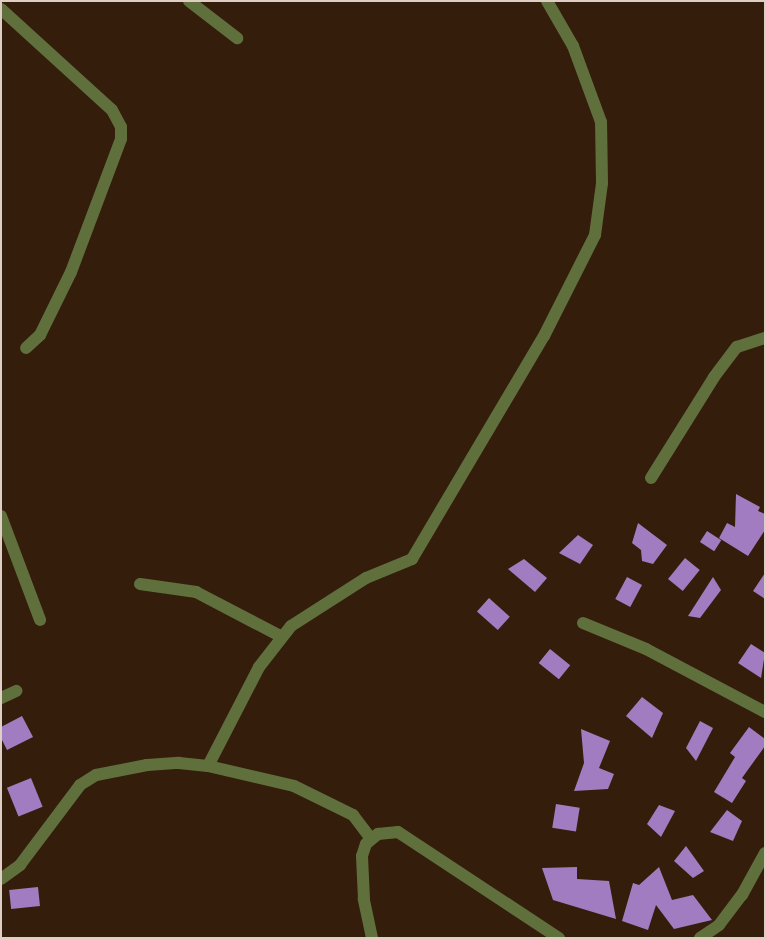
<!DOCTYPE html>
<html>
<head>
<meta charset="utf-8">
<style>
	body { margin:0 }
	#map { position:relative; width:766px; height:939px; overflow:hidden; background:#341d0b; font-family:Lato,sans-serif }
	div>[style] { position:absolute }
	.building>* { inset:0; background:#a17cc0; transform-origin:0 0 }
	.minor>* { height:12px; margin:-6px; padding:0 6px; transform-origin:6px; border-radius:6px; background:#60703d }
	span { translate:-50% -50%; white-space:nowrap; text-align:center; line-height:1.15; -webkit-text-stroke:5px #341d0b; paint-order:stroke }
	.frame { position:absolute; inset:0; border:2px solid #decec3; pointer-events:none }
</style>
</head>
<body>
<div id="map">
	<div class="building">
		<i style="clip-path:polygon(736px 494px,760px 507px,758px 511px,765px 514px,765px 530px,748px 556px,719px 538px,727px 523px,735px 527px)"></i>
		<i style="clip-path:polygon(638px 523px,667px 545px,653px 564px,642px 561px,641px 550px,632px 543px)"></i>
		<i style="left:707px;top:531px;width:17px;height:13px;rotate:33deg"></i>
		<i style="clip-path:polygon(578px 535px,593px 545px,580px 564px,559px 553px)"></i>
		<i style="left:685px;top:558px;width:19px;height:27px;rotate:39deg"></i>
		<i style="clip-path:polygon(524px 559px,547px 578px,535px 592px,508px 569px)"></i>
		<i style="clip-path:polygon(765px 573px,765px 599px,753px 591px)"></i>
		<i style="left:627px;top:577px;width:17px;height:25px;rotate:28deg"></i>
		<i style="clip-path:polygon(713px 577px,721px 590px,700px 618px,688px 616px)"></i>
		<i style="left:489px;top:598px;width:28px;height:18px;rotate:42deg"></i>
		<i style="clip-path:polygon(751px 644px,765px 653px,761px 678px,738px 663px)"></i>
		<i style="left:550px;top:649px;width:26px;height:18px;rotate:39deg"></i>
		<i style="clip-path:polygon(642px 697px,663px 713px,652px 738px,626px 716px)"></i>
		<i style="clip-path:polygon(22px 716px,33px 737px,7px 750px,1px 738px,1px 727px)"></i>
		<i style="clip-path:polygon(700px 721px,713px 728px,696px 761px,686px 748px)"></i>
		<i style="clip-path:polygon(749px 727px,765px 739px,765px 746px,742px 778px,746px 781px,732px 803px,714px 792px,735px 757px,730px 753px)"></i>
		<i style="clip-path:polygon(581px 729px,610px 741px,599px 768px,614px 774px,608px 789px,574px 791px,584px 763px)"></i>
		<i style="left:31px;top:778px;width:31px;height:26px;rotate:68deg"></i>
		<i style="left:556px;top:804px;width:24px;height:24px;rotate:9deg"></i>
		<i style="clip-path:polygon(659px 805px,675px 811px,661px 837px,647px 824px)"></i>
		<i style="clip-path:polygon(727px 810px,742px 821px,733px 841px,710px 832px)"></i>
		<i style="clip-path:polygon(686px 846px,704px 871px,693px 878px,674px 861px)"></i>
		<i style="clip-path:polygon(577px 867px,577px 879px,609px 881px,616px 919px,553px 900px,542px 868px)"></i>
		<i style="clip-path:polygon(659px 867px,672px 900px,693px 895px,712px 920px,674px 929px,656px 905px,648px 930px,622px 921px,633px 883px,639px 885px)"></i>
		<i style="left:38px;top:887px;width:19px;height:29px;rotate:84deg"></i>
	</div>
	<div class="minor">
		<i style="left:189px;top:1px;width:61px;rotate:37.6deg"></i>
		<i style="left:1px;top:9px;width:150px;rotate:42.3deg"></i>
		<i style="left:112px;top:110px;width:19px;rotate:62deg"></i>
		<i style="left:121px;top:127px;width:12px;rotate:90deg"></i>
		<i style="left:121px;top:139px;width:142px;rotate:110.6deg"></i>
		<i style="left:71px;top:272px;width:70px;rotate:116.2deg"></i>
		<i style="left:40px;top:335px;width:19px;rotate:137deg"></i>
		<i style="left:651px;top:478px;width:119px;rotate:-58deg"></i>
		<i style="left:714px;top:377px;width:38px;rotate:-53deg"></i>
		<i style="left:737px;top:347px;width:29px;rotate:-18deg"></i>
		<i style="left:1px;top:516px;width:111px;rotate:69.4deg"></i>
		<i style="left:140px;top:584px;width:57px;rotate:8.1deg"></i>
		<i style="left:196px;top:592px;width:97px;rotate:27.6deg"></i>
		<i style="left:583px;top:623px;width:68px;rotate:22.4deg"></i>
		<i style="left:646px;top:649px;width:135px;rotate:27.9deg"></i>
		<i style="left:1px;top:698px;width:17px;rotate:-25deg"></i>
		<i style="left:208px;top:766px;width:111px;rotate:-62.7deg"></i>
		<i style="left:259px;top:667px;width:52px;rotate:-52deg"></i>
		<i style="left:291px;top:626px;width:89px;rotate:-32.6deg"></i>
		<i style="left:366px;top:578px;width:50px;rotate:-22.4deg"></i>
		<i style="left:412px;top:559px;width:259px;rotate:-59.4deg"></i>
		<i style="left:544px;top:336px;width:113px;rotate:-63.2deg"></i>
		<i style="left:595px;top:235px;width:52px;rotate:-82.3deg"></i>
		<i style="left:602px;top:183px;width:61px;rotate:-90.9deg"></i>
		<i style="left:601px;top:122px;width:81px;rotate:-110.2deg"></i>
		<i style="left:573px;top:46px;width:52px;rotate:-120deg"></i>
		<i style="left:1px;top:879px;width:24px;rotate:-36deg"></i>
		<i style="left:20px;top:865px;width:100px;rotate:-53.1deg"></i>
		<i style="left:80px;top:785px;width:19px;rotate:-32deg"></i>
		<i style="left:96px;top:775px;width:52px;rotate:-11.1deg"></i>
		<i style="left:147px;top:765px;width:32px;rotate:-4deg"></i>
		<i style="left:179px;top:763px;width:29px;rotate:6deg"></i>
		<i style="left:208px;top:766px;width:88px;rotate:13.1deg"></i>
		<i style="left:294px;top:786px;width:66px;rotate:26.2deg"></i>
		<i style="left:353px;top:815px;width:30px;rotate:53deg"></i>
		<i style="left:372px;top:938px;width:40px;rotate:-102deg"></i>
		<i style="left:364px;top:899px;width:43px;rotate:-92.7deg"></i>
		<i style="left:362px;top:856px;width:13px;rotate:-72deg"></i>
		<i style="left:366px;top:844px;width:16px;rotate:-40deg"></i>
		<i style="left:378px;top:834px;width:20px;rotate:-6deg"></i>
		<i style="left:398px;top:832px;width:193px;rotate:33.4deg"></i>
		<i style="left:700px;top:938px;width:23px;rotate:-34deg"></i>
		<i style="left:719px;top:925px;width:38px;rotate:-53deg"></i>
		<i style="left:742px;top:895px;width:48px;rotate:-61.3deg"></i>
	</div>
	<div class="frame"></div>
</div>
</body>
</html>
